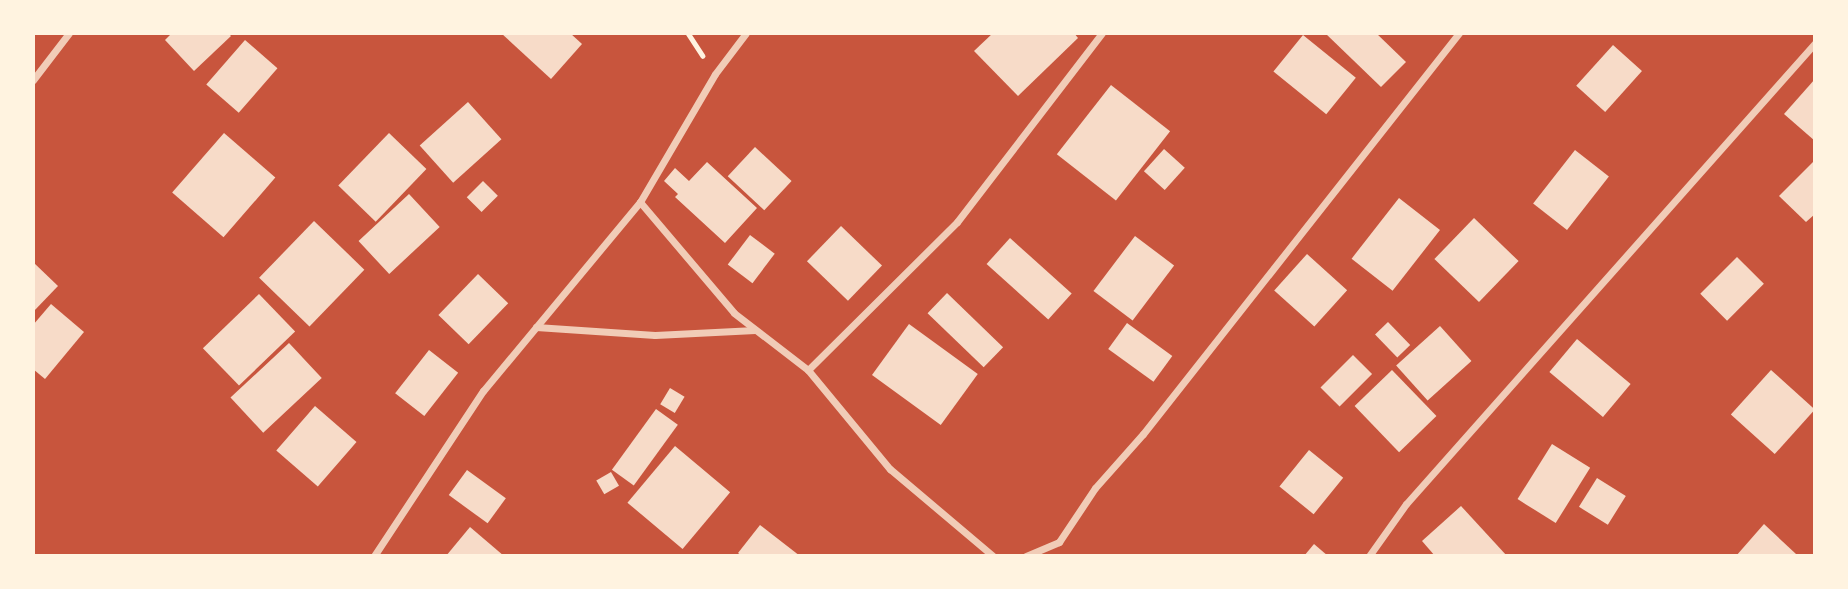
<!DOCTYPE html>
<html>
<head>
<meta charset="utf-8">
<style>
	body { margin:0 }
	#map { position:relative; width:1848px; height:589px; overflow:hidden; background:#c8553d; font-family:Ubuntu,sans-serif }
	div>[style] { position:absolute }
	.building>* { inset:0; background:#f7dbc8; transform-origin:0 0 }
	.path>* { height:4.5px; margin:-2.25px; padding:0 2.25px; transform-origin:2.25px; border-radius:2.25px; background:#fff3e0 }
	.minor>* { height:7px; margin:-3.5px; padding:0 3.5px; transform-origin:3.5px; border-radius:3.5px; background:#f1ccb7 }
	span { translate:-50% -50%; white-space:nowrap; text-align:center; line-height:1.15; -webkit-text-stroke:7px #fff3e0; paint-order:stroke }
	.frame { position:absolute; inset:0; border:35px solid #fff3e0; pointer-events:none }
</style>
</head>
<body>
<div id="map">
	<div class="building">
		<i style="clip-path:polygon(172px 33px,228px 33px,231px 36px,194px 71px,165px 40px)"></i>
		<i style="clip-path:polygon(501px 33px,570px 33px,582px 44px,551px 79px)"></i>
		<i style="clip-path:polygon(993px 33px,1074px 33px,1078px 38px,1018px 96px,974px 51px)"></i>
		<i style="clip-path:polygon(1325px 33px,1376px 33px,1406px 62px,1381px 87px)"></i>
		<i style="left:1303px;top:35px;width:68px;height:47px;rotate:39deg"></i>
		<i style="left:245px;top:40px;width:43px;height:59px;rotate:41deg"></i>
		<i style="left:1613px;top:45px;width:39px;height:55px;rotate:42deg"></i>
		<i style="clip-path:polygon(1815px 79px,1815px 141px,1784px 114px)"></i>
		<i style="left:1111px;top:85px;width:75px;height:88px;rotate:38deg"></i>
		<i style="left:468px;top:102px;width:50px;height:65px;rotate:48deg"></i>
		<i style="left:224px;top:133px;width:68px;height:79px;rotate:41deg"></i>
		<i style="left:389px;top:133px;width:52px;height:73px;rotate:44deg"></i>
		<i style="left:755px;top:147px;width:50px;height:40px;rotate:43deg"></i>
		<i style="left:1164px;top:149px;width:28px;height:30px;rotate:42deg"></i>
		<i style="left:1575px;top:150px;width:43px;height:68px;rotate:38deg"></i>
		<i style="clip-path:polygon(1815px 160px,1815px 214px,1806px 222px,1779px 196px)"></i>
		<i style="clip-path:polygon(707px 162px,757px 208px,725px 243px,675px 197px,678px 194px,664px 181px,675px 168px,689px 181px)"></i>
		<i style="left:483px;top:181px;width:21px;height:23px;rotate:45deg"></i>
		<i style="left:409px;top:194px;width:45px;height:69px;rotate:47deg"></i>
		<i style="left:1399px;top:198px;width:52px;height:77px;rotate:38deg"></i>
		<i style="left:1474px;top:218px;width:62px;height:57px;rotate:44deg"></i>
		<i style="left:314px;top:221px;width:70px;height:79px;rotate:44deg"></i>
		<i style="left:841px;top:226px;width:57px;height:49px;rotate:44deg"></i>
		<i style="left:750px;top:235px;width:31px;height:37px;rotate:37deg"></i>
		<i style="left:1135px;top:236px;width:49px;height:69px;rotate:37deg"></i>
		<i style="left:1010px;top:238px;width:83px;height:35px;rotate:42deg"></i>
		<i style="left:1307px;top:254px;width:54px;height:49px;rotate:42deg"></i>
		<i style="left:1737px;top:257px;width:38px;height:52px;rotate:45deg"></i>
		<i style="clip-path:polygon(33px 262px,58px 286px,33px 312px)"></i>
		<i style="left:478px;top:274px;width:42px;height:57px;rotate:44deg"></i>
		<i style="left:947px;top:293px;width:78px;height:28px;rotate:44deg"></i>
		<i style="left:259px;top:294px;width:52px;height:78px;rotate:46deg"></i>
		<i style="clip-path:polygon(51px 304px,84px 332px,45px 379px,33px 369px,33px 325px)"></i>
		<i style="left:1388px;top:322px;width:32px;height:18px;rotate:46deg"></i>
		<i style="left:1127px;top:323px;width:56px;height:32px;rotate:36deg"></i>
		<i style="left:909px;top:324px;width:85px;height:63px;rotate:36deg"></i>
		<i style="left:1440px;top:326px;width:47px;height:59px;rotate:48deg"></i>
		<i style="left:1577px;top:339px;width:70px;height:43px;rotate:40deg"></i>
		<i style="left:289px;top:343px;width:48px;height:80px;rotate:47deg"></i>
		<i style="left:429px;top:350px;width:37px;height:55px;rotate:38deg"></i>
		<i style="left:1353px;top:355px;width:27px;height:46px;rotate:45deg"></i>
		<i style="left:1392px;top:370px;width:64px;height:52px;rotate:46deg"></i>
		<i style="left:1771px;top:370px;width:59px;height:60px;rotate:42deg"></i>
		<i style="left:670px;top:388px;width:17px;height:19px;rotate:31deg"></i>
		<i style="left:315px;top:406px;width:55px;height:59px;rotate:41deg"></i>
		<i style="left:656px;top:409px;width:27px;height:75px;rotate:36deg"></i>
		<i style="left:1552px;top:444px;width:45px;height:65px;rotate:32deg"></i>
		<i style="left:675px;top:446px;width:72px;height:74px;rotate:40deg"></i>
		<i style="left:1309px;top:450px;width:44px;height:47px;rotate:39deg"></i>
		<i style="left:467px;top:470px;width:48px;height:31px;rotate:36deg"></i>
		<i style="left:611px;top:472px;width:16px;height:17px;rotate:60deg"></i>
		<i style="left:1597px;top:478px;width:34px;height:34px;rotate:32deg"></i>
		<i style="clip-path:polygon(1461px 506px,1507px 556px,1435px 556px,1422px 541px)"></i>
		<i style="clip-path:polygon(1764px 524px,1796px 554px,1795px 556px,1736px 556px)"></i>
		<i style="clip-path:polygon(760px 525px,800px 556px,742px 556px,738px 553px)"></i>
		<i style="clip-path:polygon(470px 527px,504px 556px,446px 556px)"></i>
		<i style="clip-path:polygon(1314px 544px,1328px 556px,1304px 556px)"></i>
	</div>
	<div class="path">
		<i style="left:688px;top:33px;width:27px;rotate:57deg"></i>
	</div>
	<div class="minor">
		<i style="left:33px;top:80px;width:59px;rotate:-52.5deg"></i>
		<i style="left:640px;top:202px;width:145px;rotate:49.7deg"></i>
		<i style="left:734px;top:313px;width:93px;rotate:37.6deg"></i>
		<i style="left:808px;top:370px;width:129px;rotate:50.4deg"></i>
		<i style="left:890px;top:469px;width:135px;rotate:40.2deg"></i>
		<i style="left:536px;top:327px;width:119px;rotate:3.8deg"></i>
		<i style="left:655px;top:335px;width:100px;rotate:-2.9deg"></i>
		<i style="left:808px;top:370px;width:210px;rotate:-44.8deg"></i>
		<i style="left:957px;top:222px;width:238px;rotate:-52.5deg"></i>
		<i style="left:374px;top:556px;width:198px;rotate:-56.6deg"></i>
		<i style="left:483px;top:391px;width:246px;rotate:-50.3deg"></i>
		<i style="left:640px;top:202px;width:148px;rotate:-59.6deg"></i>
		<i style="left:715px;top:74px;width:51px;rotate:-52.9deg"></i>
		<i style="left:1026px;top:556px;width:36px;rotate:-23deg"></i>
		<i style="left:1059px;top:542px;width:65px;rotate:-56.3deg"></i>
		<i style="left:1095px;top:488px;width:72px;rotate:-48.4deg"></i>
		<i style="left:1143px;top:434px;width:511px;rotate:-51.76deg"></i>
		<i style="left:1369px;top:556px;width:64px;rotate:-54.6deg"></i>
		<i style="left:1406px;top:504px;width:616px;rotate:-48.42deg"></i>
	</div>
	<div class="frame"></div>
</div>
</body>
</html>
